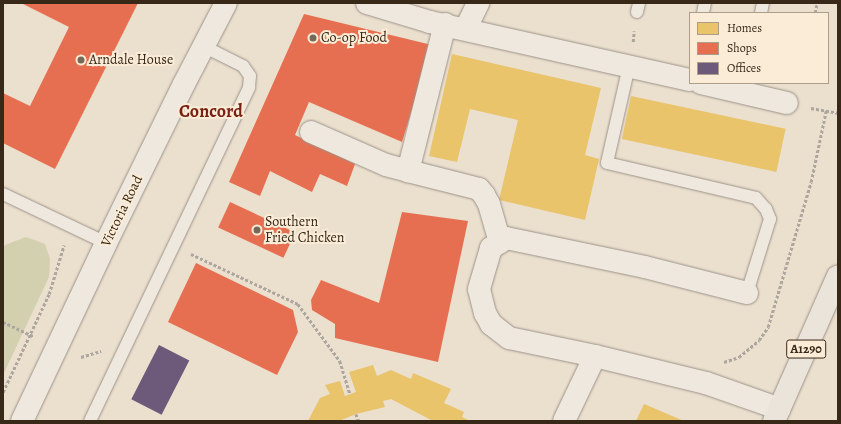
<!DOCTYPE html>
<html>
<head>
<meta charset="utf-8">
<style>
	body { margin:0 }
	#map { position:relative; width:841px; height:424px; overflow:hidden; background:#ebdfce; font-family:Alegreya,serif }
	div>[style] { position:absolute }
	.green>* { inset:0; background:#d2d0ae }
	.homes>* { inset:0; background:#e9c46a; transform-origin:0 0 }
	.shops>* { inset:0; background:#e76f51; transform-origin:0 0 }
	.offices>* { inset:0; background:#6d597a; transform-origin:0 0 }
	.path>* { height:2.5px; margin-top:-1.25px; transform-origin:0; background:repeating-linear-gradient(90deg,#aca69e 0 3px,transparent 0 5px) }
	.roads { filter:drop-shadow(0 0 1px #9c9388) drop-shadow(0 0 1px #9c9388) }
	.lane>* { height:12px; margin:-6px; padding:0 6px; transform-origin:6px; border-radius:6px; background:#eee8df }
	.street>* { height:22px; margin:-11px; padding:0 11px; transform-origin:11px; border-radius:11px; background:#eee8df }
	.primary>* { height:22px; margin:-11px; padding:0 11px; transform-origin:11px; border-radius:11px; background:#ebe4da }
	.dots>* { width:11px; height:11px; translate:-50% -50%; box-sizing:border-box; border:2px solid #faecd7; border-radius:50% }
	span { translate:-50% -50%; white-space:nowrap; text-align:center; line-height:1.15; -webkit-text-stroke:4px #faecd7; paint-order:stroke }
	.shield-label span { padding:1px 3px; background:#faecd7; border:1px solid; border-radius:3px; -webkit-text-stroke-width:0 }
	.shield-label { font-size:13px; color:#382818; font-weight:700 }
	.poi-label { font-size:14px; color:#382818 }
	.left { translate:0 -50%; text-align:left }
	.street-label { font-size:14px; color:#382818 }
	.district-label { font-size:18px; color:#7a1f14; font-weight:700 }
	.frame { position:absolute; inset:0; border:4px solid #382818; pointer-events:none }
	.legend { position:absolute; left:689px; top:12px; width:140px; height:72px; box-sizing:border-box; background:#faecd7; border:1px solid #ac9e8b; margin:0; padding:5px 7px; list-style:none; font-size:12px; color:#382818 }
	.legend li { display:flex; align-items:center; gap:8px; height:20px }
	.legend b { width:20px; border:1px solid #ac9e8b }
</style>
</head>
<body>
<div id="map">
	<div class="green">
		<i style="clip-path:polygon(26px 237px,45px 244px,50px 259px,49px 277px,3px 375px,3px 248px,5px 245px)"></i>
	</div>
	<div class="homes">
		<i style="clip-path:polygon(452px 54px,601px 88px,585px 155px,599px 159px,585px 220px,499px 200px,518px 120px,470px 109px,457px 162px,429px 156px)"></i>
		<i style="left:631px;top:96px;width:158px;height:44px;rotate:12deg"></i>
		<i style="clip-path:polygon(373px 365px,377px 376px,391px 370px,411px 379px,413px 373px,451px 389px,444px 403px,464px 412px,462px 417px,470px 421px,433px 421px,391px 399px,383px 401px,385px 407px,356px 414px,339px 421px,308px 421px,320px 398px,330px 394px,325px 385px,340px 381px,345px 396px,356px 392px,349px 372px)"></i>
		<i style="clip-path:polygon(644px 404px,684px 421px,636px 421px)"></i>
	</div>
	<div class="shops">
		<i style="clip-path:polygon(21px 3px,138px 3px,55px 169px,3px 143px,3px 93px,30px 106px,69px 27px)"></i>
		<i style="clip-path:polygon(304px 14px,432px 45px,402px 142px,309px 102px,295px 135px,355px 164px,347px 186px,320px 174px,312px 192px,270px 171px,260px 196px,229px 182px)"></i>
		<i style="left:230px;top:202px;width:72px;height:28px;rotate:25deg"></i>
		<i style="clip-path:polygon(402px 212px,468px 221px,438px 362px,335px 338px,335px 324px,312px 310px,311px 300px,321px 280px,379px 303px)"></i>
		<i style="clip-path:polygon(196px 263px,293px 310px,298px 332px,277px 375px,168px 322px)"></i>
	</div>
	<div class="offices">
		<i style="left:159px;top:345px;width:34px;height:61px;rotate:27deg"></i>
	</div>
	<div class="path">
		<i style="left:815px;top:13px;width:10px;rotate:-79deg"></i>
		<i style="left:633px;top:42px;width:11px;rotate:-85deg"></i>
		<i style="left:811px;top:108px;width:27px;rotate:10deg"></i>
		<i style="left:191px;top:254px;width:118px;rotate:25deg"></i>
		<i style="left:298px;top:304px;width:71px;rotate:53.6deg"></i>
		<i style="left:340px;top:361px;width:34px;rotate:73deg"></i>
		<i style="left:3px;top:322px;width:35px;rotate:25deg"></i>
		<i style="left:81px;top:357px;width:21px;rotate:-17deg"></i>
		<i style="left:724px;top:362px;width:16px;rotate:-18deg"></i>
		<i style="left:739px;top:357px;width:26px;rotate:-40deg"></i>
		<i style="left:759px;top:340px;width:16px;rotate:-55deg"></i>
		<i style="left:768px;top:327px;width:151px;rotate:-73.5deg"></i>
		<i style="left:811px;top:182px;width:73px;rotate:-78.1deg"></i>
		<i style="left:3px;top:392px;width:108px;rotate:-64.9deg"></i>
		<i style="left:49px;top:294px;width:51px;rotate:-73deg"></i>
		<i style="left:356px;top:414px;width:8px;rotate:67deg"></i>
	</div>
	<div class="roads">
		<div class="lane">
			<i style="left:637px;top:12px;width:9px;rotate:-77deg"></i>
			<i style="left:703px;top:13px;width:10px;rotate:-79deg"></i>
			<i style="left:761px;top:13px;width:10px;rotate:-79deg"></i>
			<i style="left:629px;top:66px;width:99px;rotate:102.8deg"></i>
			<i style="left:607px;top:163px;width:153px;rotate:13.2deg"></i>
			<i style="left:756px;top:198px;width:15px;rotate:48deg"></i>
			<i style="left:766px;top:209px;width:11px;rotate:68deg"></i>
			<i style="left:770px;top:219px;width:77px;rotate:107.3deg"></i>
			<i style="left:3px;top:194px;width:114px;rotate:25.4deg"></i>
			<i style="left:90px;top:421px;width:370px;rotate:-64.5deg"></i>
			<i style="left:249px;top:87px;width:11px;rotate:-85deg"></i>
			<i style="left:250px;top:76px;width:12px;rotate:-125deg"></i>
			<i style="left:243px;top:66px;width:45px;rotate:-153.4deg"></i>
		</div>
		<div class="street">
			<i style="left:367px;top:3px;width:66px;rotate:16.8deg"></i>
			<i style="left:430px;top:22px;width:266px;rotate:12.6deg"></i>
			<i style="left:445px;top:24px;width:152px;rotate:104.1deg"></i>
			<i style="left:408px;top:171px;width:73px;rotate:14.2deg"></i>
			<i style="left:479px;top:189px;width:8px;rotate:50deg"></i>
			<i style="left:484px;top:195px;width:10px;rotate:61deg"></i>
			<i style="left:489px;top:204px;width:40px;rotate:74deg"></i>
			<i style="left:466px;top:28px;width:28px;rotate:-64deg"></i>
			<i style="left:701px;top:83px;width:88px;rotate:13.1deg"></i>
			<i style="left:311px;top:132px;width:82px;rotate:23.7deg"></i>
			<i style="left:386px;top:165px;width:23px;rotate:15deg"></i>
			<i style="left:747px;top:293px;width:105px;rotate:-165.7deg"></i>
			<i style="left:645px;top:267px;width:142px;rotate:-168.2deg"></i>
			<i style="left:506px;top:238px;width:18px;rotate:146deg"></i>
			<i style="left:491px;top:248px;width:43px;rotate:106.3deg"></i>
			<i style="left:479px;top:289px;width:25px;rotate:76deg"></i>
			<i style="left:485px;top:313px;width:13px;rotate:61deg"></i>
			<i style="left:491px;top:324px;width:23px;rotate:38deg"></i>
			<i style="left:509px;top:338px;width:88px;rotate:11.8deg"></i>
			<i style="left:595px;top:356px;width:114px;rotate:13.7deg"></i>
			<i style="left:706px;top:383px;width:78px;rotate:19.4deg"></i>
			<i style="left:22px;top:421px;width:197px;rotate:-64.7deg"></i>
			<i style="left:106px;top:243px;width:177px;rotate:-63.9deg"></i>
			<i style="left:184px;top:84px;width:91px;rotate:-62.6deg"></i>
			<i style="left:564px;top:421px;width:72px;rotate:-64.5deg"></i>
		</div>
		<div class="primary">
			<i style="left:774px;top:421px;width:158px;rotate:-66.2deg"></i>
		</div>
	</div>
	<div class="dots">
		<i style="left:313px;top:38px;background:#776858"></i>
		<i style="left:81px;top:60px;background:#776858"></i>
		<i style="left:257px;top:230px;background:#776858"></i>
	</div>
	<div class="shield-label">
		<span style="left:806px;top:349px">A1290</span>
	</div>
	<div class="poi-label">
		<span class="left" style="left:321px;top:38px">Co-op Food</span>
		<span class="left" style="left:89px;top:60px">Arndale House</span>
		<span class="left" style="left:265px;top:230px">Southern<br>Fried Chicken</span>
	</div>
	<div class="street-label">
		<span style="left:122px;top:211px;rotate:-64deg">Victoria Road</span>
	</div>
	<div class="district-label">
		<span style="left:211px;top:111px">Concord</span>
	</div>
	<div class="frame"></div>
	<ul class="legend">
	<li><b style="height:11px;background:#e9c46a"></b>Homes</li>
	<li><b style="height:11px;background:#e76f51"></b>Shops</li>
	<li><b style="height:11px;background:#6d597a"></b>Offices</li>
	</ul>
</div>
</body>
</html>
